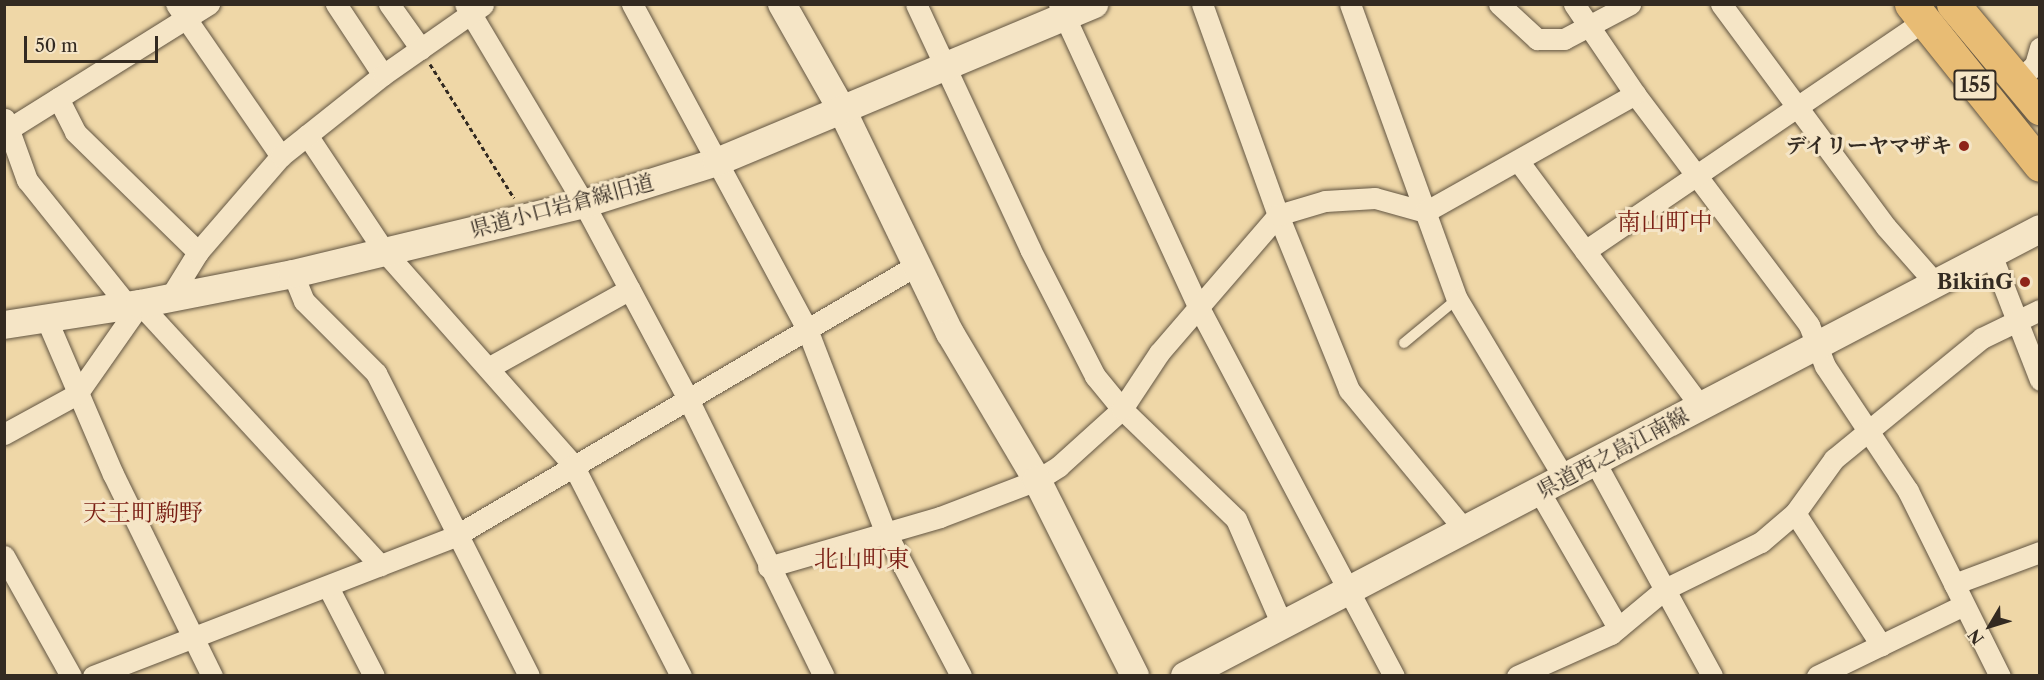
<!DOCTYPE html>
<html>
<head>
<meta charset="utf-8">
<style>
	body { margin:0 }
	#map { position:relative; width:2044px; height:680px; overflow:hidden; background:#efd7a7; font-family:"Libre Caslon Text","Noto Serif JP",serif }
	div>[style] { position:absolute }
	.path>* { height:3px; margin-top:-1.5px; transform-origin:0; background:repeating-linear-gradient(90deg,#332a21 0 4.5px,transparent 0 7.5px) }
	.roads { filter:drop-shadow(0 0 2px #625542) drop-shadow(0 0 2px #625542) }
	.lane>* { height:10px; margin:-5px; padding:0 5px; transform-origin:5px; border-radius:5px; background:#f5e5c6 }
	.street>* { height:21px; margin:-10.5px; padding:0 10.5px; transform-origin:10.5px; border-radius:10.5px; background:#f5e5c6 }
	.secondary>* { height:28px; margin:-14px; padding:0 14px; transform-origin:14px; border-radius:14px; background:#f5e5c6 }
	.highway>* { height:33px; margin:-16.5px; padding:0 16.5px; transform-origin:16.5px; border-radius:16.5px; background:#e8bc74 }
	.dots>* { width:16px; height:16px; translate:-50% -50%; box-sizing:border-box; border:3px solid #f5e5c6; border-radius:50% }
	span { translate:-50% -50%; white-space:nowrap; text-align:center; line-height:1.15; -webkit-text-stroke:6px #f5e5c6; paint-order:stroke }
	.shield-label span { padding:2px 4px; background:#f5e5c6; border:2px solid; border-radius:4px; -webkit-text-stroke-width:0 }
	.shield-label { font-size:20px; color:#332a21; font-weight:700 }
	.poi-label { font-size:21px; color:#332a21; font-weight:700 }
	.right { translate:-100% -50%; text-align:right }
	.street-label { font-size:21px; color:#332a21 }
	.quarter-label { font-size:24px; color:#7a1f14 }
	.frame { position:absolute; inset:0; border:6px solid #332a21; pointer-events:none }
	.north { position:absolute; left:1960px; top:596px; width:60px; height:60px; -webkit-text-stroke:4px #f5e5c6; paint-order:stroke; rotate:232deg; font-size:16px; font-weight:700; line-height:24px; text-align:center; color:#332a21 }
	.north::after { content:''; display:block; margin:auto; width:21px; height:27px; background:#332a21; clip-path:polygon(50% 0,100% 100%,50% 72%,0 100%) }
	.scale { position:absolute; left:24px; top:36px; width:134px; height:27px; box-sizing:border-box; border:3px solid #332a21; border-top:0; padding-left:8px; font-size:18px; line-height:21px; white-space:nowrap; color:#332a21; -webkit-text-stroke:4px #f5e5c6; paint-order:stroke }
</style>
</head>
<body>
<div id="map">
	<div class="path">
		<i style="left:430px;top:64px;width:158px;rotate:57.9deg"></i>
	</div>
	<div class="roads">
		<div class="lane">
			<i style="left:1404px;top:343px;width:69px;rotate:-39.7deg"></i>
		</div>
		<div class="street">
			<i style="left:176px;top:4px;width:185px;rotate:55.4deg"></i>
			<i style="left:336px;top:4px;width:85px;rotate:56.5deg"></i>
			<i style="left:389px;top:4px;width:55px;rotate:54.6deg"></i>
			<i style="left:465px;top:4px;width:233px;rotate:59.2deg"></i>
			<i style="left:584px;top:204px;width:223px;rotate:61.9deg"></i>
			<i style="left:689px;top:401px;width:306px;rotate:63.9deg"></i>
			<i style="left:632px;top:4px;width:369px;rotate:61.7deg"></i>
			<i style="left:807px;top:329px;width:217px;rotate:68.9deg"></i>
			<i style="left:885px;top:531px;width:164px;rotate:62.3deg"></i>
			<i style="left:916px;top:4px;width:270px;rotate:65deg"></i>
			<i style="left:1030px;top:249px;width:143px;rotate:62.9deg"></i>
			<i style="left:1095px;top:376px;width:43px;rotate:50.7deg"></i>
			<i style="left:1122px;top:409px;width:158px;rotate:44deg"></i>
			<i style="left:1236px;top:519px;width:118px;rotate:66.5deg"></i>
			<i style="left:1059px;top:4px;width:332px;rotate:65.3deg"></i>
			<i style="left:1198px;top:306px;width:419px;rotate:62.1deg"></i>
			<i style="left:1202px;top:4px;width:224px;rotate:70.2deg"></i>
			<i style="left:1278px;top:215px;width:189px;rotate:67.9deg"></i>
			<i style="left:1349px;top:390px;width:182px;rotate:50.4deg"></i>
			<i style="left:1350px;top:4px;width:314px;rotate:70.1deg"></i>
			<i style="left:1457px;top:299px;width:209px;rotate:59.1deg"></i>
			<i style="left:1499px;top:4px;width:52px;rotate:42.6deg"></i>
			<i style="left:1537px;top:39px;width:27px"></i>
			<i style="left:1564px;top:39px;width:75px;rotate:-27.9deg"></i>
			<i style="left:1574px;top:4px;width:109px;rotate:55.9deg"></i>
			<i style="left:1635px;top:94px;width:289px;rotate:53deg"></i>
			<i style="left:1809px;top:325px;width:44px;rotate:68.7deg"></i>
			<i style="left:1825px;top:366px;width:150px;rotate:56.4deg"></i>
			<i style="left:1908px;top:491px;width:207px;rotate:63.6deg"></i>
			<i style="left:1721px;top:4px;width:277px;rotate:53.5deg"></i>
			<i style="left:1886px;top:227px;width:76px;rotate:48.7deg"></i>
			<i style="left:2016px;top:82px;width:25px;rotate:-42deg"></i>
			<i style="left:2035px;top:65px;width:18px;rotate:-74deg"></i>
			<i style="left:58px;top:98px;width:38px;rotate:63deg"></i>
			<i style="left:75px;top:132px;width:172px;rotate:44.3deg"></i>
			<i style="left:5px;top:119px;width:65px;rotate:70.2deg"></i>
			<i style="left:27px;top:180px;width:161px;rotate:51.3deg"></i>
			<i style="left:4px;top:132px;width:242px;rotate:-32deg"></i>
			<i style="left:307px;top:135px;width:139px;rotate:56.4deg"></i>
			<i style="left:384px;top:251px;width:286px;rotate:48.5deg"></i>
			<i style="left:573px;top:465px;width:237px;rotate:62.9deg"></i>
			<i style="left:1519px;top:162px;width:305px;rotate:53.4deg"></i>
			<i style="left:1585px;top:251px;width:409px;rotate:-34.2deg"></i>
			<i style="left:1991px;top:254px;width:135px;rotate:68.7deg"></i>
			<i style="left:293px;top:274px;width:29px;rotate:68deg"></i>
			<i style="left:304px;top:301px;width:102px;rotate:45deg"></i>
			<i style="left:376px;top:373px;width:339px;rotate:63.2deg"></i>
			<i style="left:169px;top:299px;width:55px;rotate:-58.3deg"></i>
			<i style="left:198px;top:252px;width:127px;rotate:-49.2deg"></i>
			<i style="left:281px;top:156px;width:130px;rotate:-38.5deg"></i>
			<i style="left:383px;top:75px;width:122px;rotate:-35deg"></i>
			<i style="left:46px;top:318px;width:170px;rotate:66.8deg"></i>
			<i style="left:113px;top:474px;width:225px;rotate:63.9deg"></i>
			<i style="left:488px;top:368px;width:162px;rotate:-29.1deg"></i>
			<i style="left:4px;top:434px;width:83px;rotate:-28.7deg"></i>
			<i style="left:77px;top:394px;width:110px;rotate:-55deg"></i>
			<i style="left:140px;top:304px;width:355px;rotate:47.4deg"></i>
			<i style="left:1595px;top:462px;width:244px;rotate:61.3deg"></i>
			<i style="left:1539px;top:491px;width:158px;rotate:60deg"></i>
			<i style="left:1795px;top:513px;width:158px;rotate:56.9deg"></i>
			<i style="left:4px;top:556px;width:137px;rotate:60.8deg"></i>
			<i style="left:768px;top:567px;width:179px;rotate:-16.2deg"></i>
			<i style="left:940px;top:517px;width:104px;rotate:-20.9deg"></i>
			<i style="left:1037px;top:480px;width:26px;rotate:-32deg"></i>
			<i style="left:1059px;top:466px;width:85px;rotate:-42.1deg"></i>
			<i style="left:1122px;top:409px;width:67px;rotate:-56.5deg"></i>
			<i style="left:1159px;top:353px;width:182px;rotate:-49.2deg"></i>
			<i style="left:1278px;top:215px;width:49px;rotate:-16.6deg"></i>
			<i style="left:1325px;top:201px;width:50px;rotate:-3.4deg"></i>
			<i style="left:1375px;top:198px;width:52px;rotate:15.6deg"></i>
			<i style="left:1425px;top:212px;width:241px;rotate:-29.3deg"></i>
			<i style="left:1954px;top:584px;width:92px;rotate:-20.4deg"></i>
			<i style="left:328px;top:587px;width:100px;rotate:62.7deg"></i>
			<i style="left:93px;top:676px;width:388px;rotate:-21.1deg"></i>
			<i style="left:455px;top:536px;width:533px;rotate:-30.41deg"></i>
			<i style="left:1517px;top:676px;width:103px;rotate:-24.1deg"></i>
			<i style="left:1611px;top:634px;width:70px;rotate:-39.8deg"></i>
			<i style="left:1665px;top:589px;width:107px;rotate:-26.1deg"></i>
			<i style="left:1761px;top:542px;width:45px;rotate:-40.5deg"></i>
			<i style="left:1795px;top:513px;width:67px;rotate:-54.2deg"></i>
			<i style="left:1834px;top:459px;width:191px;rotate:-39.3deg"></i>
			<i style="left:1982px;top:338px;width:64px;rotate:-25.8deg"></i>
			<i style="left:1817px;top:676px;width:163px;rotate:-25.8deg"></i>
		</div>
		<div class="secondary">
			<i style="left:782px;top:4px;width:124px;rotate:60.5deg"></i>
			<i style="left:843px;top:112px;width:246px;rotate:64.2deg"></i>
			<i style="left:950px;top:333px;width:171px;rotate:59.4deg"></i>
			<i style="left:1037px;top:480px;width:219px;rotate:63.4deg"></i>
			<i style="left:4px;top:325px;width:138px;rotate:-8.8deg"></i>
			<i style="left:140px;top:304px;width:156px;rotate:-11.1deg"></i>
			<i style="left:293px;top:274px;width:299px;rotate:-13.5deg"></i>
			<i style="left:584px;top:204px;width:139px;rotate:-17.5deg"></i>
			<i style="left:717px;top:162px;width:409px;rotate:-22.7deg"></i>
			<i style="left:1185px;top:676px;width:965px;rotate:-27.6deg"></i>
		</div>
		<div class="highway">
			<i style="left:1911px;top:4px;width:206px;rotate:51.3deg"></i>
			<i style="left:1953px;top:4px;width:136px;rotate:50.1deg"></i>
		</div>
	</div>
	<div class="dots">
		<i style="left:1964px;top:146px;background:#8f2418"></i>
		<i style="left:2025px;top:282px;background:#8f2418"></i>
	</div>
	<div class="shield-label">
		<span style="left:1975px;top:85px">155</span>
	</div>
	<div class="poi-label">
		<span class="right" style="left:1952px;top:146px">デイリーヤマザキ</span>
		<span class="right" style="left:2013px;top:282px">BikinG</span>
	</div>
	<div class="street-label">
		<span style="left:562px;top:206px;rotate:-15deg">県道小口岩倉線旧道</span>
		<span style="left:1613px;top:453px;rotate:-28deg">県道西之島江南線</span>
	</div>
	<div class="quarter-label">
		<span style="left:1665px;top:222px">南山町中</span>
		<span style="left:143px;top:513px">天王町駒野</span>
		<span style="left:862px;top:559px">北山町東</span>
	</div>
	<div class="frame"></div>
	<div class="north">N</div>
	<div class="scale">50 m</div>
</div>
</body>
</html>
